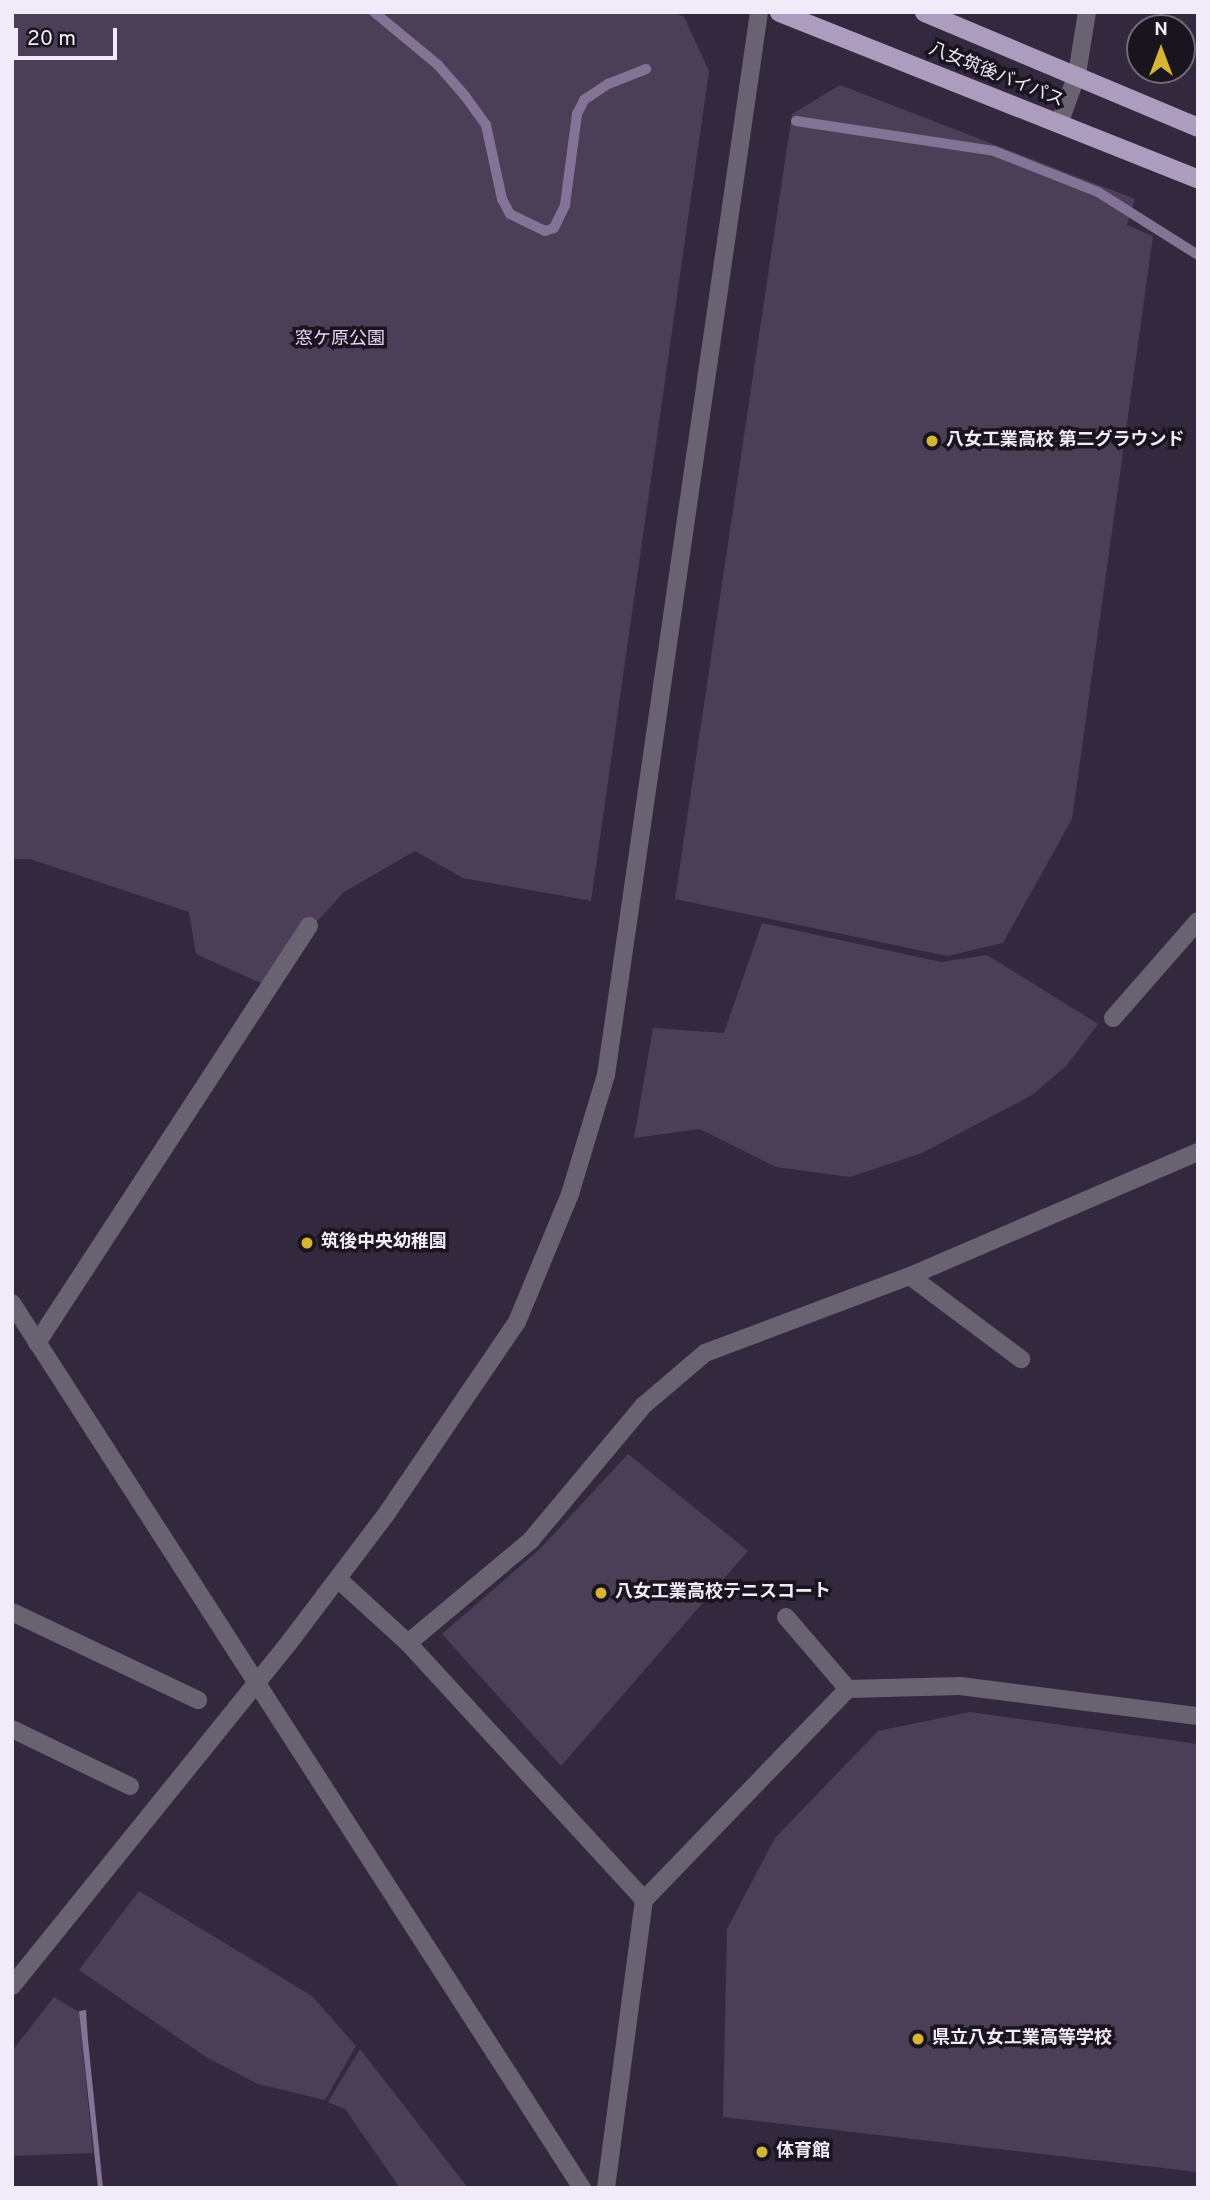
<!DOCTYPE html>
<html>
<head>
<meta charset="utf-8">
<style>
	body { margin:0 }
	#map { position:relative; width:1210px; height:2200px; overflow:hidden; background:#33293f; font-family:Overpass,"Noto Sans JP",sans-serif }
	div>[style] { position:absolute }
	.green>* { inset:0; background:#4a3f57 }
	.water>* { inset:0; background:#837496 }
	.stream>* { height:10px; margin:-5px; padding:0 5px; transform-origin:5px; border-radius:5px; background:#837496 }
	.service>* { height:18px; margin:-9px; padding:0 9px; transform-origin:9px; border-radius:9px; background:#686271 }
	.minor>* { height:18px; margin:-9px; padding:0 9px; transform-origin:9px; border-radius:9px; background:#686271 }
	.tertiary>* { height:18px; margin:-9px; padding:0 9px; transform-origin:9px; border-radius:9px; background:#686271 }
	.trunk>* { height:19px; margin:-9.5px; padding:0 9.5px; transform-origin:9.5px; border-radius:9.5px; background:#ac9dbf }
	.dots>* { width:19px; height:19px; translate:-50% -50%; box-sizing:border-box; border:4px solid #19141e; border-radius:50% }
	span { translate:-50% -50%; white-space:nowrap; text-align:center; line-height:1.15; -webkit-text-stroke:7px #19141e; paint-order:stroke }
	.street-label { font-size:18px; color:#f1eaf9 }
	.park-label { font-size:18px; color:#e5d6f9 }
	.poi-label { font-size:18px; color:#f1eaf9; font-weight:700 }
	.left { translate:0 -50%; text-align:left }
	.frame { position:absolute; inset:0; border:14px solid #f1eaf9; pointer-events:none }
	.north { position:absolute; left:1126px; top:14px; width:70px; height:70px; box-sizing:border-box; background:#19141e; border:2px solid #6f6a76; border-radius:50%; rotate:0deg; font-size:19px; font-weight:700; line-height:28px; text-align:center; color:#f1eaf9 }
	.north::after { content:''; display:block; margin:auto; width:24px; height:32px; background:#d5b535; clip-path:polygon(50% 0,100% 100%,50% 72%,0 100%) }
	.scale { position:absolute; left:14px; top:28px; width:103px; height:32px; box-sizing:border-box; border:4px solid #f1eaf9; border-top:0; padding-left:9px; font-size:21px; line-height:24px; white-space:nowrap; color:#f1eaf9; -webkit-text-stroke:5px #19141e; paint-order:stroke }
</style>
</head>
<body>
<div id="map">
	<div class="green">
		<i style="clip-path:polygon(12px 12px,673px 12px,684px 17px,709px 71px,591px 901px,463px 878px,415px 851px,344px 892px,261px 983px,196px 954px,189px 912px,30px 859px,12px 859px)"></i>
		<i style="clip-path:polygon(840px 85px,1135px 199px,1127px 225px,1153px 236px,1072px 819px,1003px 943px,947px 956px,675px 899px,792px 114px)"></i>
		<i style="clip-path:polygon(762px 923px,941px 962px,987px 955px,1098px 1024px,1067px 1065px,1032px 1095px,922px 1153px,850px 1177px,776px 1167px,700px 1129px,634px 1138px,653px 1028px,724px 1033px)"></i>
		<i style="clip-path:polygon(628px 1454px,748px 1551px,561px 1766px,442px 1634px,540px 1549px)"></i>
		<i style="clip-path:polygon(970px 1712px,1198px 1744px,1198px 2172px,723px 2117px,727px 1929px,775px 1838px,878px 1731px)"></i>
		<i style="clip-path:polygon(139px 1891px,312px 1996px,356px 2046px,325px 2100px,258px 2084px,206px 2057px,79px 1970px)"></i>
		<i style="clip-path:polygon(54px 1997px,79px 2012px,93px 2153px,12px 2156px,12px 2051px)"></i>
		<i style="clip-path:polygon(360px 2049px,468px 2188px,400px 2188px,345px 2109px,328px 2102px)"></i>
	</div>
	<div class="water">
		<i style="clip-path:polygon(86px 2010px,88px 2040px,103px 2188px,98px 2188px,79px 2011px)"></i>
	</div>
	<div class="stream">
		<i style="left:374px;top:12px;width:83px;rotate:39.6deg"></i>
		<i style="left:438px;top:65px;width:41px;rotate:48.9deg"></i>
		<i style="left:465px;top:96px;width:36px;rotate:54deg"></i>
		<i style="left:486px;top:125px;width:76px;rotate:77.8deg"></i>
		<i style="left:502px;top:199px;width:17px;rotate:62deg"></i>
		<i style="left:510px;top:214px;width:39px;rotate:26deg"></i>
		<i style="left:545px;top:231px;width:9px;rotate:-18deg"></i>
		<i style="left:554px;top:228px;width:25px;rotate:-64deg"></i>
		<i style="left:565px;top:205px;width:92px;rotate:-82.5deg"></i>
		<i style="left:577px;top:114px;width:16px;rotate:-63deg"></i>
		<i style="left:584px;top:100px;width:29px;rotate:-34deg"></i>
		<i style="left:608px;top:84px;width:41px;rotate:-21.5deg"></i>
		<i style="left:796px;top:121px;width:200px;rotate:8.6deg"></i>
		<i style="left:994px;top:151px;width:112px;rotate:21.5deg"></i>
		<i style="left:1098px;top:192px;width:118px;rotate:32.2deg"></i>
	</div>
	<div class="service">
		<i style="left:1059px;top:124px;width:53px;rotate:-70.2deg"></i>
		<i style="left:1077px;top:74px;width:63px;rotate:-80.8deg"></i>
	</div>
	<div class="minor">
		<i style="left:1113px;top:1018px;width:129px;rotate:-48.8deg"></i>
		<i style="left:910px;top:1276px;width:139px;rotate:36.8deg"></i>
		<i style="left:37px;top:1343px;width:498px;rotate:-56.9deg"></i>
		<i style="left:338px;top:1579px;width:95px;rotate:42.4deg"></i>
		<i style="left:408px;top:1643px;width:160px;rotate:-39.9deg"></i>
		<i style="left:531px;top:1540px;width:176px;rotate:-50.1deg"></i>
		<i style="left:644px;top:1405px;width:80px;rotate:-40.4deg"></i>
		<i style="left:705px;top:1353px;width:219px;rotate:-20.6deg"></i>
		<i style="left:910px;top:1276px;width:314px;rotate:-23.3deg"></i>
		<i style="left:12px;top:1612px;width:206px;rotate:25.3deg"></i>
		<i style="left:786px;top:1617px;width:95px;rotate:49.3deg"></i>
		<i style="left:408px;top:1643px;width:349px;rotate:47.4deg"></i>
		<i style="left:12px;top:1729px;width:131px;rotate:25.8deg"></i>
		<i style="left:606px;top:2188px;width:290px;rotate:-82.5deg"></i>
		<i style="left:644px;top:1900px;width:293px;rotate:-46deg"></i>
		<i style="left:848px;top:1689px;width:112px;rotate:-1.5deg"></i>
		<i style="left:960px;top:1686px;width:240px;rotate:7.2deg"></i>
	</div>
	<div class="tertiary">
		<i style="left:12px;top:1303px;width:1053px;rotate:57.22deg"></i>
		<i style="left:12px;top:1986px;width:439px;rotate:-51.1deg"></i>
		<i style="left:288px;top:1644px;width:164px;rotate:-52.9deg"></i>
		<i style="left:387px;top:1513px;width:231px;rotate:-55.8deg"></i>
		<i style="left:517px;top:1322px;width:139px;rotate:-67.5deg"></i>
		<i style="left:570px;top:1194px;width:124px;rotate:-73.2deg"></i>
		<i style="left:606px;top:1075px;width:1074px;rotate:-81.81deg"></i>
	</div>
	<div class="trunk">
		<i style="left:779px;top:12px;width:451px;rotate:21.7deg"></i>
		<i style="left:924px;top:12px;width:297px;rotate:22.8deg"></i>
	</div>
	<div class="dots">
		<i style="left:932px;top:441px;background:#d5b535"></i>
		<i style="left:307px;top:1243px;background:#d5b535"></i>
		<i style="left:601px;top:1593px;background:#d5b535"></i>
		<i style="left:918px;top:2039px;background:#d5b535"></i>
		<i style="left:762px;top:2152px;background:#d5b535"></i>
	</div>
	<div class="street-label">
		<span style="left:996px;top:76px;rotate:22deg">八女筑後バイパス</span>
	</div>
	<div class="park-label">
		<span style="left:340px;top:340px">窓ケ原公園</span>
	</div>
	<div class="poi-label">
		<span class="left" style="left:946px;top:441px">八女工業高校 第二グラウンド</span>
		<span class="left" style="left:321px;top:1243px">筑後中央幼稚園</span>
		<span class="left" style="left:615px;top:1593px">八女工業高校テニスコート</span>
		<span class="left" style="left:932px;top:2039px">県立八女工業高等学校</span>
		<span class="left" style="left:776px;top:2152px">体育館</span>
	</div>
	<div class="frame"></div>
	<div class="north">N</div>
	<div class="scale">20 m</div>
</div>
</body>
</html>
